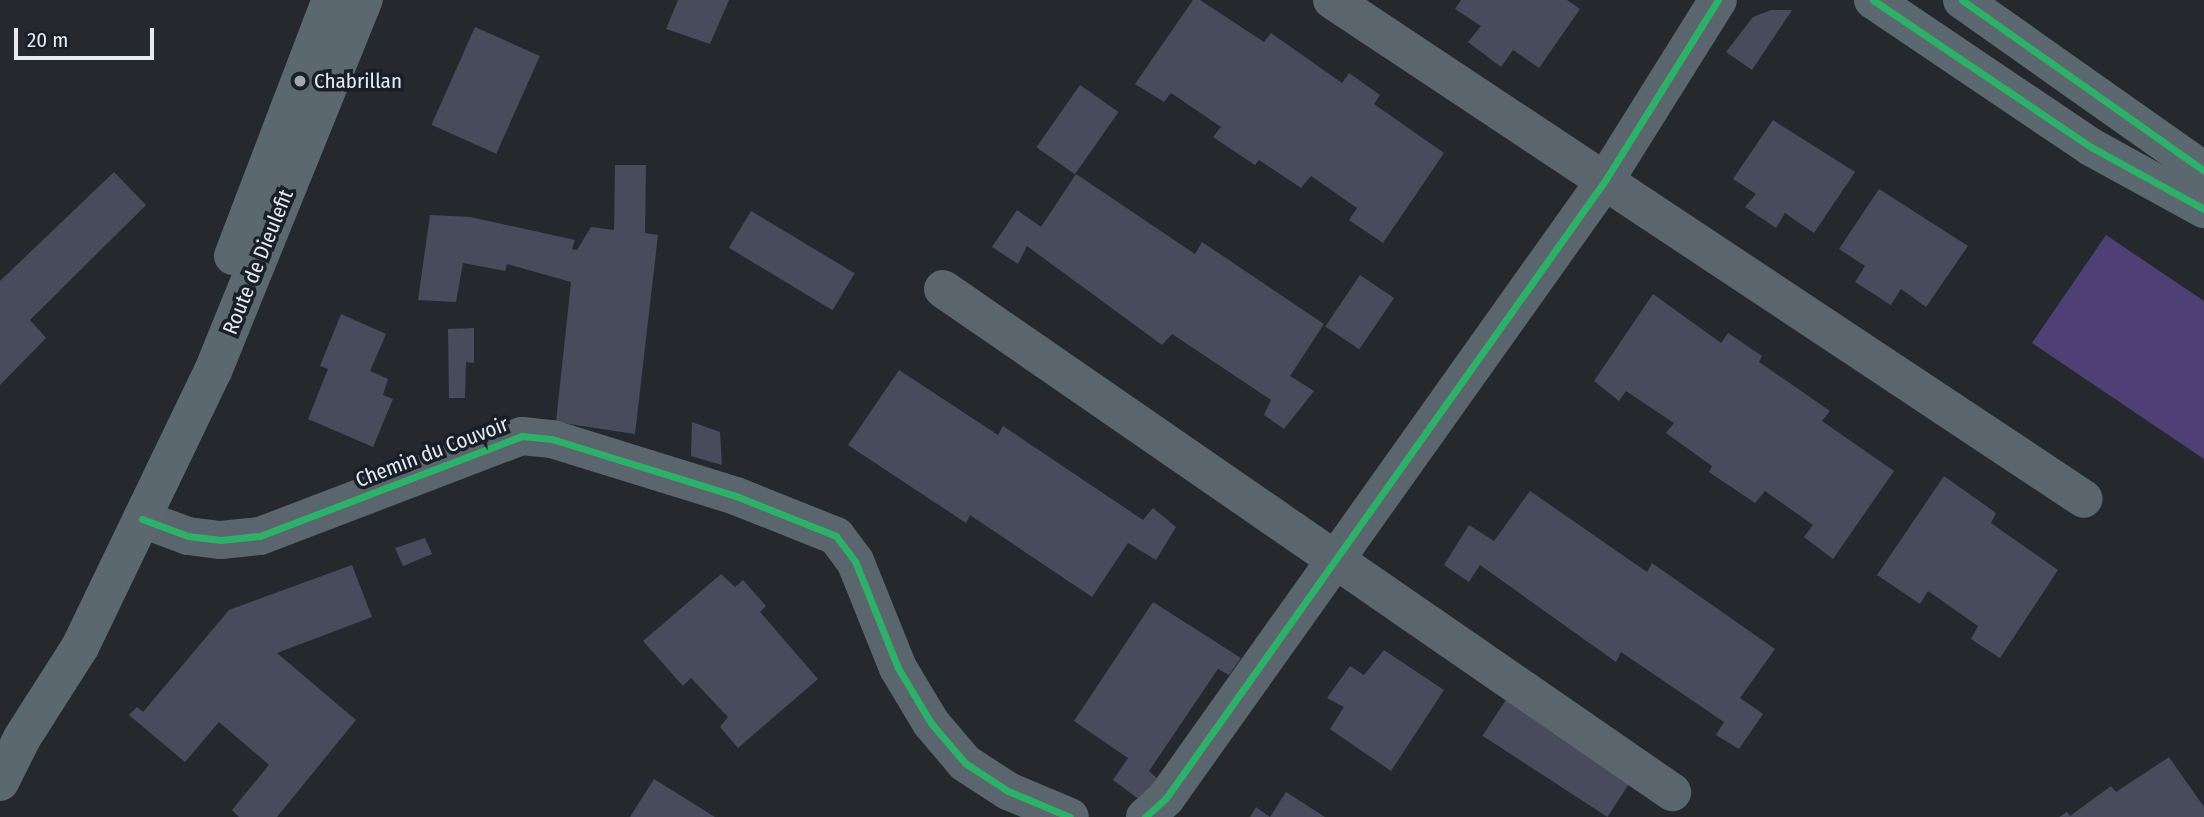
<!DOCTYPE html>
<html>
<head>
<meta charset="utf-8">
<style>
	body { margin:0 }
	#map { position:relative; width:2204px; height:817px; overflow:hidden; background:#25292e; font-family:"Fira Sans Condensed",sans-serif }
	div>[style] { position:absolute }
	.green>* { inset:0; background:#4e4075 }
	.building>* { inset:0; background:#474b5c; transform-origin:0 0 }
	.street>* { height:38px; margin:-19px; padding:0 19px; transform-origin:19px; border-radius:19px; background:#5a656d }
	.secondary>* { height:38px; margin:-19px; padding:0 19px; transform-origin:19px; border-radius:19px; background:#5b686f }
	.cycleway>* { height:7px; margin:-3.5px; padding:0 3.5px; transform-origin:3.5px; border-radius:3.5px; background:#2db169 }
	.dots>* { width:19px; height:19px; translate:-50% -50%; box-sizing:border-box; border:4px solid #181f28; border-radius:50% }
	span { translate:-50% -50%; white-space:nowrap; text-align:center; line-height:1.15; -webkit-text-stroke:7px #181f28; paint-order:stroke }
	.poi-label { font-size:21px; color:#e6ebf1 }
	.left { translate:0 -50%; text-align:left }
	.street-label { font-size:21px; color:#e6ebf1 }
	.scale { position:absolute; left:14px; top:28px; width:140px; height:32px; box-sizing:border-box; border:4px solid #e6ebf1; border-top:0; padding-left:9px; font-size:21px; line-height:24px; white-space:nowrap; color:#e6ebf1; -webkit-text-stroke:5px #181f28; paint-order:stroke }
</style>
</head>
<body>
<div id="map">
	<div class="green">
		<i style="clip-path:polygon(2106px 235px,2204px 301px,2204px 459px,2032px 343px)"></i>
	</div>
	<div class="building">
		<i style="clip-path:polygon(678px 0,729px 0,710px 44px,666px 29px)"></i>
		<i style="clip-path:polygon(1193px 0,1200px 0,1264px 42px,1271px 33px,1342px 83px,1349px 73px,1380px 95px,1374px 104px,1444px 153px,1383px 243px,1349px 220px,1357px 208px,1311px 176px,1301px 188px,1259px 160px,1255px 165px,1213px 137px,1221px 127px,1171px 93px,1164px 102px,1135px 84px)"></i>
		<i style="clip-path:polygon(1461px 0,1567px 0,1580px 9px,1539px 68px,1513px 50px,1501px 67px,1468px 42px,1481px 26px,1455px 9px)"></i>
		<i style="clip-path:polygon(1771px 10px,1792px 10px,1752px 70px,1726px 52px,1753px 17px)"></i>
		<i style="left:475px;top:27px;width:71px;height:107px;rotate:24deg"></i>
		<i style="left:1080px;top:85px;width:47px;height:76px;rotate:35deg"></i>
		<i style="clip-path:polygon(1773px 120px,1855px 172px,1814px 233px,1785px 213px,1776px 228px,1745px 207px,1756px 194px,1733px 179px)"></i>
		<i style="clip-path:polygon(615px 165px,646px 165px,645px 233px,658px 235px,635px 434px,556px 422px,571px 282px,507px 264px,505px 271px,463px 263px,456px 302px,418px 300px,430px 215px,470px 217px,575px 240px,572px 249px,577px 250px,591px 227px,614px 230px)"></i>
		<i style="clip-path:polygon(114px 172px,146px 205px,30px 320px,46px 338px,0 385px,0 281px)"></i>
		<i style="clip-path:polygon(1076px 174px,1195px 254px,1202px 242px,1324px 324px,1290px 376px,1314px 391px,1284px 429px,1264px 415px,1271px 400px,1172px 334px,1162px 345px,1027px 246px,1018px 264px,992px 247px,1017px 210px,1041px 227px)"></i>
		<i style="clip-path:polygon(1879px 189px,1968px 246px,1926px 307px,1901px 289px,1891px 305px,1855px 282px,1865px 266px,1839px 249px)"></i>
		<i style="left:751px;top:211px;width:121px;height:43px;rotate:31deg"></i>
		<i style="left:1360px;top:275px;width:41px;height:62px;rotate:34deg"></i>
		<i style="clip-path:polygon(1653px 294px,1721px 343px,1728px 333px,1762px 356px,1759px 362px,1830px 411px,1822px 421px,1894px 471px,1833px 559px,1804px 537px,1813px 525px,1765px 491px,1755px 503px,1709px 472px,1712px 466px,1666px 433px,1674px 423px,1626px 391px,1619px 401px,1594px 381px)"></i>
		<i style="clip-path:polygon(341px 314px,386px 334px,370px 371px,388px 379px,383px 395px,393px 399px,373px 447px,308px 419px,328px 369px,320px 366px)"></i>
		<i style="clip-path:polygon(474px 328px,474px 363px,466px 362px,465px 398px,449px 398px,448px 329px)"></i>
		<i style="clip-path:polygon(899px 370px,998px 435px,1003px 426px,1143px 520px,1153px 508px,1176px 527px,1156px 560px,1128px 543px,1092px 597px,970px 515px,966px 523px,848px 445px)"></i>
		<i style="clip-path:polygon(692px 422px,720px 432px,722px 465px,691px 456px)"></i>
		<i style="clip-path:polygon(1944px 476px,1996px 513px,1991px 523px,2058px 570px,2000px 658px,1971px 639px,1978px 626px,1928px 591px,1920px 604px,1877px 575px)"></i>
		<i style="clip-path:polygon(1530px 491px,1647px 572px,1652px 563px,1775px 649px,1740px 698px,1763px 714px,1739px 749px,1716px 735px,1724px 722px,1621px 652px,1616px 662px,1480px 565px,1469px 582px,1444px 565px,1469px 525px,1494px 541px)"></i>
		<i style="clip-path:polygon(425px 538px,432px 554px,403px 566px,395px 548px)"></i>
		<i style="clip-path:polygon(352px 565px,372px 617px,277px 653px,356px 720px,277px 817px,239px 817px,232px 810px,269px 765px,219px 722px,185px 762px,129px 715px,137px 707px,143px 712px,229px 610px)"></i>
		<i style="clip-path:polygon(721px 574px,735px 587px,743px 580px,766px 606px,760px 612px,818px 679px,738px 748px,720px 727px,728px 717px,691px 678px,683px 686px,643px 641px)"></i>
		<i style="clip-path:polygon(1153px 602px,1241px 658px,1229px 675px,1218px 669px,1149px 771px,1160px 781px,1144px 803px,1113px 780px,1128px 758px,1074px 721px)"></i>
		<i style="clip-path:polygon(1384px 650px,1444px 690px,1391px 771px,1330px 729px,1344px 707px,1327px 698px,1350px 666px,1364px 675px)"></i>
		<i style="left:1507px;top:698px;width:149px;height:45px;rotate:33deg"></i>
		<i style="clip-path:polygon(2169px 757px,2204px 807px,2204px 817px,2059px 817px,2067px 812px,2070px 816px,2111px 786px,2116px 792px)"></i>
		<i style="clip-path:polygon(654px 779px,715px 817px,630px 817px)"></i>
		<i style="clip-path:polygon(1286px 792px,1325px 817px,1250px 817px,1256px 807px,1270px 817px)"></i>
	</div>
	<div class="street">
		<i style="left:1332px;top:0;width:902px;rotate:33.57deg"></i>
		<i style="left:943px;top:289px;width:886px;rotate:34.61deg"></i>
		<i style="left:142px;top:519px;width:49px;rotate:20.3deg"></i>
		<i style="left:188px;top:536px;width:33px;rotate:7deg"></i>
		<i style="left:221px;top:540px;width:39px;rotate:-6deg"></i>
		<i style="left:260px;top:536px;width:280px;rotate:-20.9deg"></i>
		<i style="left:522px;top:436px;width:30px;rotate:6deg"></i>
		<i style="left:552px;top:439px;width:193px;rotate:17.2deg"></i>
		<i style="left:736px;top:496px;width:108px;rotate:21.8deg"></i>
		<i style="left:836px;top:536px;width:31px;rotate:53deg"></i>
		<i style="left:855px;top:561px;width:115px;rotate:68.1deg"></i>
		<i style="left:898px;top:668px;width:64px;rotate:59deg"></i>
		<i style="left:931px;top:723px;width:52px;rotate:49.6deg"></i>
		<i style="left:965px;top:763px;width:51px;rotate:33.1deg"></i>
		<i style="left:1008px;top:791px;width:67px;rotate:22.8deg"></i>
		<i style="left:1145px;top:817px;width:28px;rotate:-42deg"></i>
		<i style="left:1166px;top:798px;width:759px;rotate:-54.59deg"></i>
		<i style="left:1606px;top:179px;width:211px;rotate:-58deg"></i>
	</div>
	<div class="secondary">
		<i style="left:1873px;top:0;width:263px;rotate:34deg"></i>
		<i style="left:2091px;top:147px;width:129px;rotate:28.8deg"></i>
		<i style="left:1962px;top:0;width:296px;rotate:35.2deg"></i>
		<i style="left:233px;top:256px;width:274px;rotate:-69.1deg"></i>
		<i style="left:0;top:782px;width:49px;rotate:-63.4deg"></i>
		<i style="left:22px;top:738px;width:108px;rotate:-57.5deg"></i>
		<i style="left:80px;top:647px;width:306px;rotate:-64.3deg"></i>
		<i style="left:213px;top:371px;width:401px;rotate:-67.9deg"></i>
	</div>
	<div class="cycleway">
		<i style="left:1873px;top:0;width:263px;rotate:34deg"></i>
		<i style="left:2091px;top:147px;width:129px;rotate:28.8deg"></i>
		<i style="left:1962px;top:0;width:296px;rotate:35.2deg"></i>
		<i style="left:142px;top:519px;width:49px;rotate:20.3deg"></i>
		<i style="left:188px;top:536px;width:33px;rotate:7deg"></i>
		<i style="left:221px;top:540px;width:39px;rotate:-6deg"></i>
		<i style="left:260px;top:536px;width:280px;rotate:-20.9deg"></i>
		<i style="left:522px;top:436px;width:30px;rotate:6deg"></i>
		<i style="left:552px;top:439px;width:193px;rotate:17.2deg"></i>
		<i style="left:736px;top:496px;width:108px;rotate:21.8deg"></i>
		<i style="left:836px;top:536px;width:31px;rotate:53deg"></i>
		<i style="left:855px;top:561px;width:115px;rotate:68.1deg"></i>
		<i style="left:898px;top:668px;width:64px;rotate:59deg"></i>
		<i style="left:931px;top:723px;width:52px;rotate:49.6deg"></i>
		<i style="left:965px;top:763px;width:51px;rotate:33.1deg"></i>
		<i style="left:1008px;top:791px;width:67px;rotate:22.8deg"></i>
		<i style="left:1145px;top:817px;width:28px;rotate:-42deg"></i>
		<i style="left:1166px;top:798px;width:759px;rotate:-54.59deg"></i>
		<i style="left:1606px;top:179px;width:211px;rotate:-58deg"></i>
	</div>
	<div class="dots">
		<i style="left:300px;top:81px;background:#a2a7ad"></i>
	</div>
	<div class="poi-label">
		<span class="left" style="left:314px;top:81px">Chabrillan</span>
	</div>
	<div class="street-label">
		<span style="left:258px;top:262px;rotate:-68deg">Route de Dieulefit</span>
		<span style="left:432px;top:452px;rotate:-21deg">Chemin du Couvoir</span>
	</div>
	<div class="scale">20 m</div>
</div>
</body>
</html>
